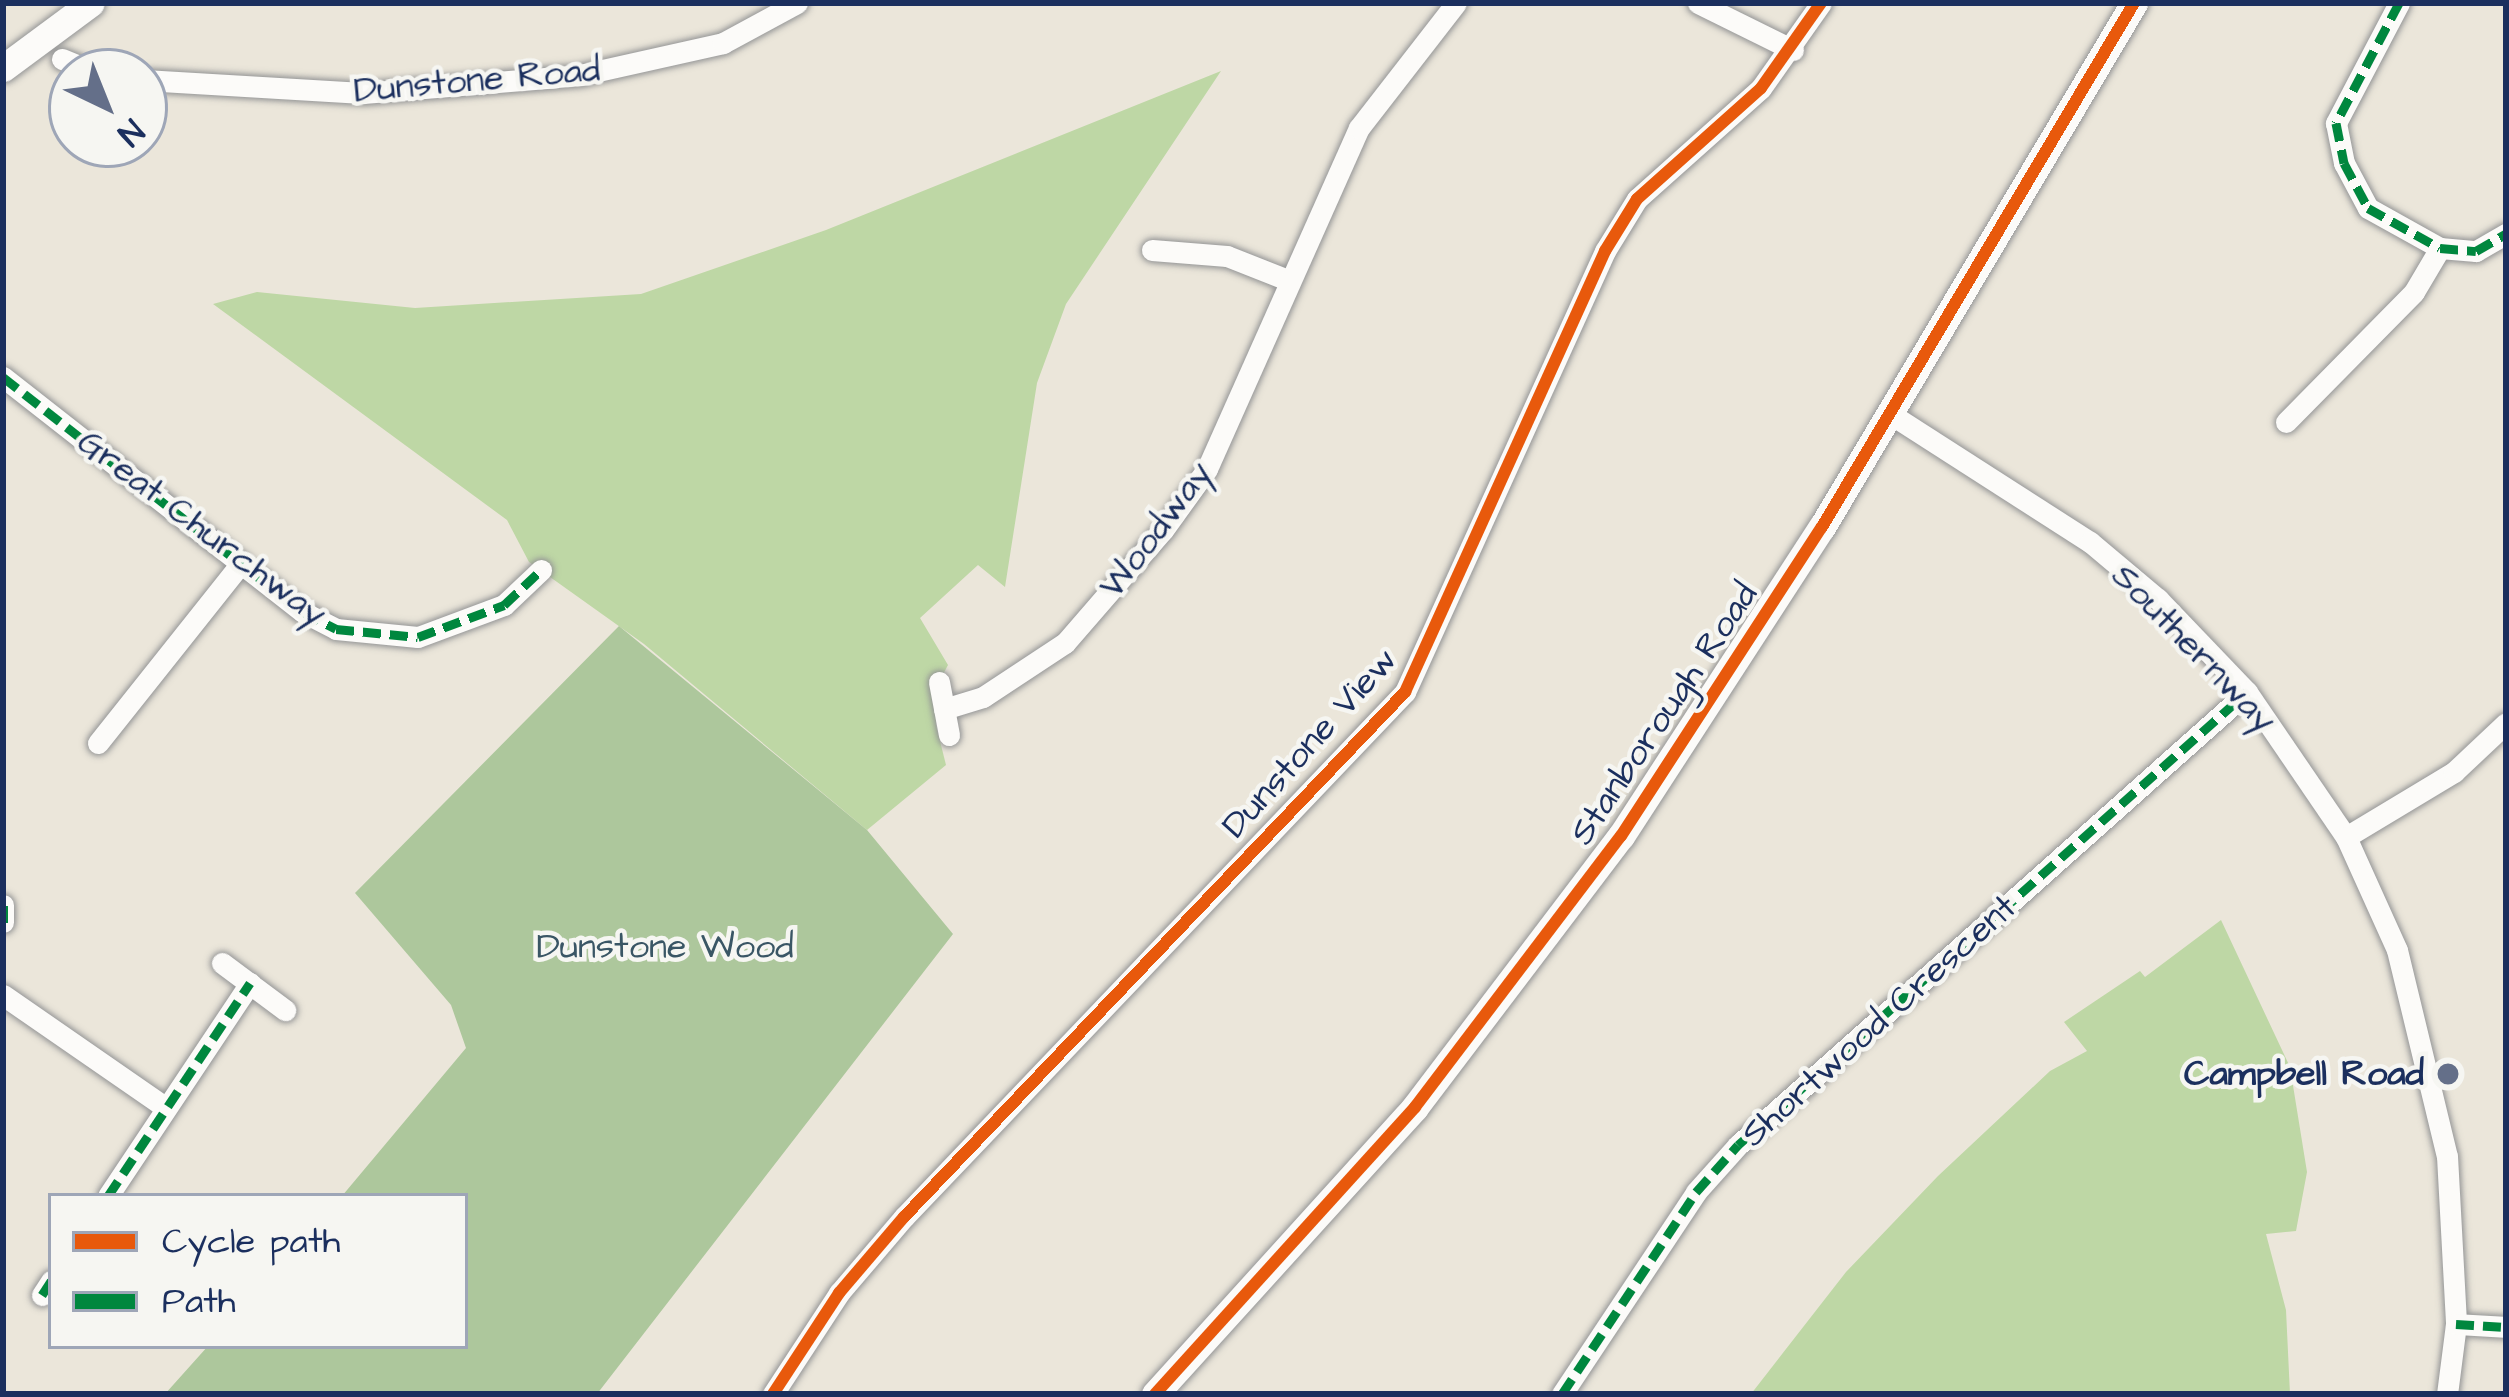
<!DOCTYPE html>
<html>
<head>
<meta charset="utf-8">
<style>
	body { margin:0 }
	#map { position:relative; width:2509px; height:1397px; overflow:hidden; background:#ebe6da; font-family:"Architects Daughter",sans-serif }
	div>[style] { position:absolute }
	.green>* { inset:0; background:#bed7a5 }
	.forest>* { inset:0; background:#adc79c }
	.roads { filter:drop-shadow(0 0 3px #949596) drop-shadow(0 0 3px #949596) }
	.minor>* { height:21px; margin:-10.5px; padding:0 10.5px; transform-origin:10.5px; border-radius:10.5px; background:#fcfbf9 }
	.tertiary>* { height:27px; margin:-13.5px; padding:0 13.5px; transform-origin:13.5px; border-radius:13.5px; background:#fcfbf9 }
	.quiet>* { height:9px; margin-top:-4.5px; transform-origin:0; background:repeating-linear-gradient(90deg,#00873e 0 18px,transparent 0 27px) }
	.cycleway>* { height:12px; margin:-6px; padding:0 6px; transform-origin:6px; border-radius:6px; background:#e8590c }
	.dots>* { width:33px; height:33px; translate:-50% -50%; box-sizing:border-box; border:6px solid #f6f6f2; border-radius:50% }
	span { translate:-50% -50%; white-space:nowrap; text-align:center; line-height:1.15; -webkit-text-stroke:9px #f6f6f2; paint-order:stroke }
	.street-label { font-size:36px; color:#1b2f5e }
	.park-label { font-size:36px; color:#3a5665 }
	.poi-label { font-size:36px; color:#1b2f5e; font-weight:700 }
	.right { translate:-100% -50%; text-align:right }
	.frame { position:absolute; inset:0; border:6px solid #1b2f5e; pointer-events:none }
	.legend { position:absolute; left:48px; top:1193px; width:420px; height:156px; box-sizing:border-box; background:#f6f6f2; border:3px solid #9ea6b7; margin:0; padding:15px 21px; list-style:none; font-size:36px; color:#1b2f5e }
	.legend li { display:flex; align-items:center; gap:24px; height:60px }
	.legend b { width:60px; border:3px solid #9ea6b7 }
	.north { position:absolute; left:48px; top:48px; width:120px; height:120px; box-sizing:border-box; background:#f6f6f2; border:3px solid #9ea6b7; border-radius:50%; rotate:137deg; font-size:33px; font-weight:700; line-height:48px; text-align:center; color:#1b2f5e }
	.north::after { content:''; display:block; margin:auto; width:42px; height:54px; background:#646f89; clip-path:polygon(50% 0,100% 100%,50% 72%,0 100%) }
</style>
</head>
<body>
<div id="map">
	<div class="green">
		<i style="clip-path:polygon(1221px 71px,1066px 304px,1037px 383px,1005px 587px,978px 565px,920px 618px,948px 665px,939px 682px,936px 725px,946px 765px,867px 830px,644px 644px,529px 562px,507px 520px,213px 304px,257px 292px,415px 308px,641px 294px,826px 230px)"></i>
		<i style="clip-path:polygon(2221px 920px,2290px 1067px,2307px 1172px,2296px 1231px,2266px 1234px,2286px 1310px,2290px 1394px,1751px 1394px,1846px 1272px,1938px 1176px,2050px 1071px,2087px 1051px,2064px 1022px,2140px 971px,2145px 977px)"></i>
	</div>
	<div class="forest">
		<i style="clip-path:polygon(619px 626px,867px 830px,953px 934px,597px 1394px,165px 1394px,208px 1346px,465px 1346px,465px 1196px,342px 1196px,466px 1048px,451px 1005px,355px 893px)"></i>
	</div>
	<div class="roads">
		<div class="minor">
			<i style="left:1698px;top:3px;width:106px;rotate:26.3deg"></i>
			<i style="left:2399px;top:3px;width:136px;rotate:117.7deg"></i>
			<i style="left:2336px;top:123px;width:41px;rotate:78.7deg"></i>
			<i style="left:2344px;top:163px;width:51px;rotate:61.9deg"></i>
			<i style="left:2368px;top:208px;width:82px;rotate:29.1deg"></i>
			<i style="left:2440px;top:248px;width:36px;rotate:5deg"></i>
			<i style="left:2476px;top:251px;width:34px;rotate:-30deg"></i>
			<i style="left:62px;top:59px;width:35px;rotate:22deg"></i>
			<i style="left:144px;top:80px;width:219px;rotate:3.4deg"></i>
			<i style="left:363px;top:93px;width:218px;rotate:-4.7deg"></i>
			<i style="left:580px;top:75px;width:147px;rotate:-12.6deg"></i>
			<i style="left:723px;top:43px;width:84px;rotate:-28.4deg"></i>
			<i style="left:1152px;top:250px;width:75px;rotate:4.6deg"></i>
			<i style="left:1227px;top:256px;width:66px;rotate:21.5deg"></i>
			<i style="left:3px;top:377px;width:381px;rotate:38.1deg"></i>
			<i style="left:303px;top:612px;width:37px;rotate:27deg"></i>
			<i style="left:336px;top:629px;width:82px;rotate:5.6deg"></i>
			<i style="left:418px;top:637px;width:92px;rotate:-20.4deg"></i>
			<i style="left:504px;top:605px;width:51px;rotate:-43.4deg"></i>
			<i style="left:1889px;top:413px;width:239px;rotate:32.7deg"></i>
			<i style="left:2090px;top:542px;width:89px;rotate:40deg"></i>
			<i style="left:2158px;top:599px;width:129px;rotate:46.3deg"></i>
			<i style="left:2247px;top:692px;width:176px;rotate:55.7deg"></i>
			<i style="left:2346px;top:837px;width:124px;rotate:65.7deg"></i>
			<i style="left:2397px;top:950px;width:212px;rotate:76.4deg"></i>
			<i style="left:2447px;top:1156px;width:168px;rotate:86.9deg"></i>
			<i style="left:2456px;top:1324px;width:71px;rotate:97.3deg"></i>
			<i style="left:2286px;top:422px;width:182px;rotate:-45.4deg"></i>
			<i style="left:2414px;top:292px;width:51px;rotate:-59.4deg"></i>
			<i style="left:939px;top:682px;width:54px;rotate:79.3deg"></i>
			<i style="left:944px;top:709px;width:41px;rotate:-17.1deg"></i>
			<i style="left:983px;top:697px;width:98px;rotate:-33.4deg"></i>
			<i style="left:1065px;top:643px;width:150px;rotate:-49.1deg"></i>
			<i style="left:1163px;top:530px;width:75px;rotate:-54.2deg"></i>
			<i style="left:1207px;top:469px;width:373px;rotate:-66deg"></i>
			<i style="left:1359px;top:128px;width:158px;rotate:-52.2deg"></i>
			<i style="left:98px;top:743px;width:230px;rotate:-51.5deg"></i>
			<i style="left:2346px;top:837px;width:126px;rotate:-31deg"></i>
			<i style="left:2454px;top:772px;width:71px;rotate:-43.3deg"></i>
			<i style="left:3px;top:905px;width:17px;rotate:90deg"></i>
			<i style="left:222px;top:963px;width:79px;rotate:36.7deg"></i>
			<i style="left:3px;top:995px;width:198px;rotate:34.7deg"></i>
			<i style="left:108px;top:1196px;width:256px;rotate:-56.3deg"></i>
			<i style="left:42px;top:1295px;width:17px;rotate:-57deg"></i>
			<i style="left:2456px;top:1324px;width:50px;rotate:3.4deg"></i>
			<i style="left:773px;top:1394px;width:121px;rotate:-56.8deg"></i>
			<i style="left:839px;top:1293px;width:100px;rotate:-49.5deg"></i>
			<i style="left:904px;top:1217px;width:726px;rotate:-46.34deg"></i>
			<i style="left:1405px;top:692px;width:484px;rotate:-65.6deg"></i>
			<i style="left:1605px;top:251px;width:61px;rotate:-58.4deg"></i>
			<i style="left:1637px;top:199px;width:166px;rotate:-41.8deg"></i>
			<i style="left:1761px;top:88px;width:104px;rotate:-54.8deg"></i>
			<i style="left:1562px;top:1394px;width:242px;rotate:-56.4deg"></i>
			<i style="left:1696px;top:1192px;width:63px;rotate:-48.2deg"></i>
			<i style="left:1738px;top:1145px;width:681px;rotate:-41.67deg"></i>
		</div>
		<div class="tertiary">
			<i style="left:3px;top:68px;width:109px;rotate:-36.5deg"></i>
			<i style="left:1155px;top:1394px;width:387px;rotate:-47.8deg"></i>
			<i style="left:1415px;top:1107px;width:340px;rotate:-52.8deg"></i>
			<i style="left:1621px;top:836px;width:369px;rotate:-57deg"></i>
			<i style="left:1822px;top:527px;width:610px;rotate:-59.23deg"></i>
		</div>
	</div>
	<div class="quiet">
		<i style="left:2399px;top:3px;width:136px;rotate:117.7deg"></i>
		<i style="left:2336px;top:123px;width:41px;rotate:78.7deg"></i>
		<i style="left:2344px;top:163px;width:51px;rotate:61.9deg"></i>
		<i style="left:2368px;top:208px;width:82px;rotate:29.1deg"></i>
		<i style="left:2440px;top:248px;width:36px;rotate:5deg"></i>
		<i style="left:2476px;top:251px;width:34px;rotate:-30deg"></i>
		<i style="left:3px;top:377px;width:381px;rotate:38.1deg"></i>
		<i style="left:303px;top:612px;width:37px;rotate:27deg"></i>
		<i style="left:336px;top:629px;width:82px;rotate:5.6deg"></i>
		<i style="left:418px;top:637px;width:92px;rotate:-20.4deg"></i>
		<i style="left:504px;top:605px;width:51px;rotate:-43.4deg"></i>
		<i style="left:3px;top:905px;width:17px;rotate:90deg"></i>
		<i style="left:108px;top:1196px;width:256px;rotate:-56.3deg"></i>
		<i style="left:42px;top:1295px;width:17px;rotate:-57deg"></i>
		<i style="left:2456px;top:1324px;width:50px;rotate:3.4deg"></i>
		<i style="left:1562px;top:1394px;width:242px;rotate:-56.4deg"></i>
		<i style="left:1696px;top:1192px;width:63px;rotate:-48.2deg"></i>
		<i style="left:1738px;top:1145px;width:681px;rotate:-41.67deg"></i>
	</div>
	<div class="cycleway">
		<i style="left:773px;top:1394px;width:121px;rotate:-56.8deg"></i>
		<i style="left:839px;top:1293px;width:100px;rotate:-49.5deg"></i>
		<i style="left:904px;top:1217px;width:726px;rotate:-46.34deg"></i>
		<i style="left:1405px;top:692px;width:484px;rotate:-65.6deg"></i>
		<i style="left:1605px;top:251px;width:61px;rotate:-58.4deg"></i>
		<i style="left:1637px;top:199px;width:166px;rotate:-41.8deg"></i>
		<i style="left:1761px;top:88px;width:104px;rotate:-54.8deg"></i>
		<i style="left:1155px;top:1394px;width:387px;rotate:-47.8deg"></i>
		<i style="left:1415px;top:1107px;width:340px;rotate:-52.8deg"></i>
		<i style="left:1621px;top:836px;width:369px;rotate:-57deg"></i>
		<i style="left:1822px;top:527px;width:610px;rotate:-59.23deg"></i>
	</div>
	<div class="dots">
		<i style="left:2448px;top:1074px;background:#646f89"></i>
	</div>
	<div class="street-label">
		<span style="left:477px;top:80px;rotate:-5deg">Dunstone Road</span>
		<span style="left:202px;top:528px;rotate:37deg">Great Churchway</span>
		<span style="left:1156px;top:530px;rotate:-53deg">Woodway</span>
		<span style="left:2194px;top:648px;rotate:46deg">Southernway</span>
		<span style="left:1664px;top:714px;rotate:-56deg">Stanborough Road</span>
		<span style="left:1310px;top:743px;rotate:-48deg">Dunstone View</span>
		<span style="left:1879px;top:1021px;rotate:-42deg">Shortwood Crescent</span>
	</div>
	<div class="park-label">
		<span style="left:665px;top:947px">Dunstone Wood</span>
	</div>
	<div class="poi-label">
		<span class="right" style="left:2424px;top:1074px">Campbell Road</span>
	</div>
	<div class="frame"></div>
	<ul class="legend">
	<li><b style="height:15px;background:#e8590c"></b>Cycle path</li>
	<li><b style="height:15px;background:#00873e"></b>Path</li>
	</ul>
	<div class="north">N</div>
</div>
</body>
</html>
